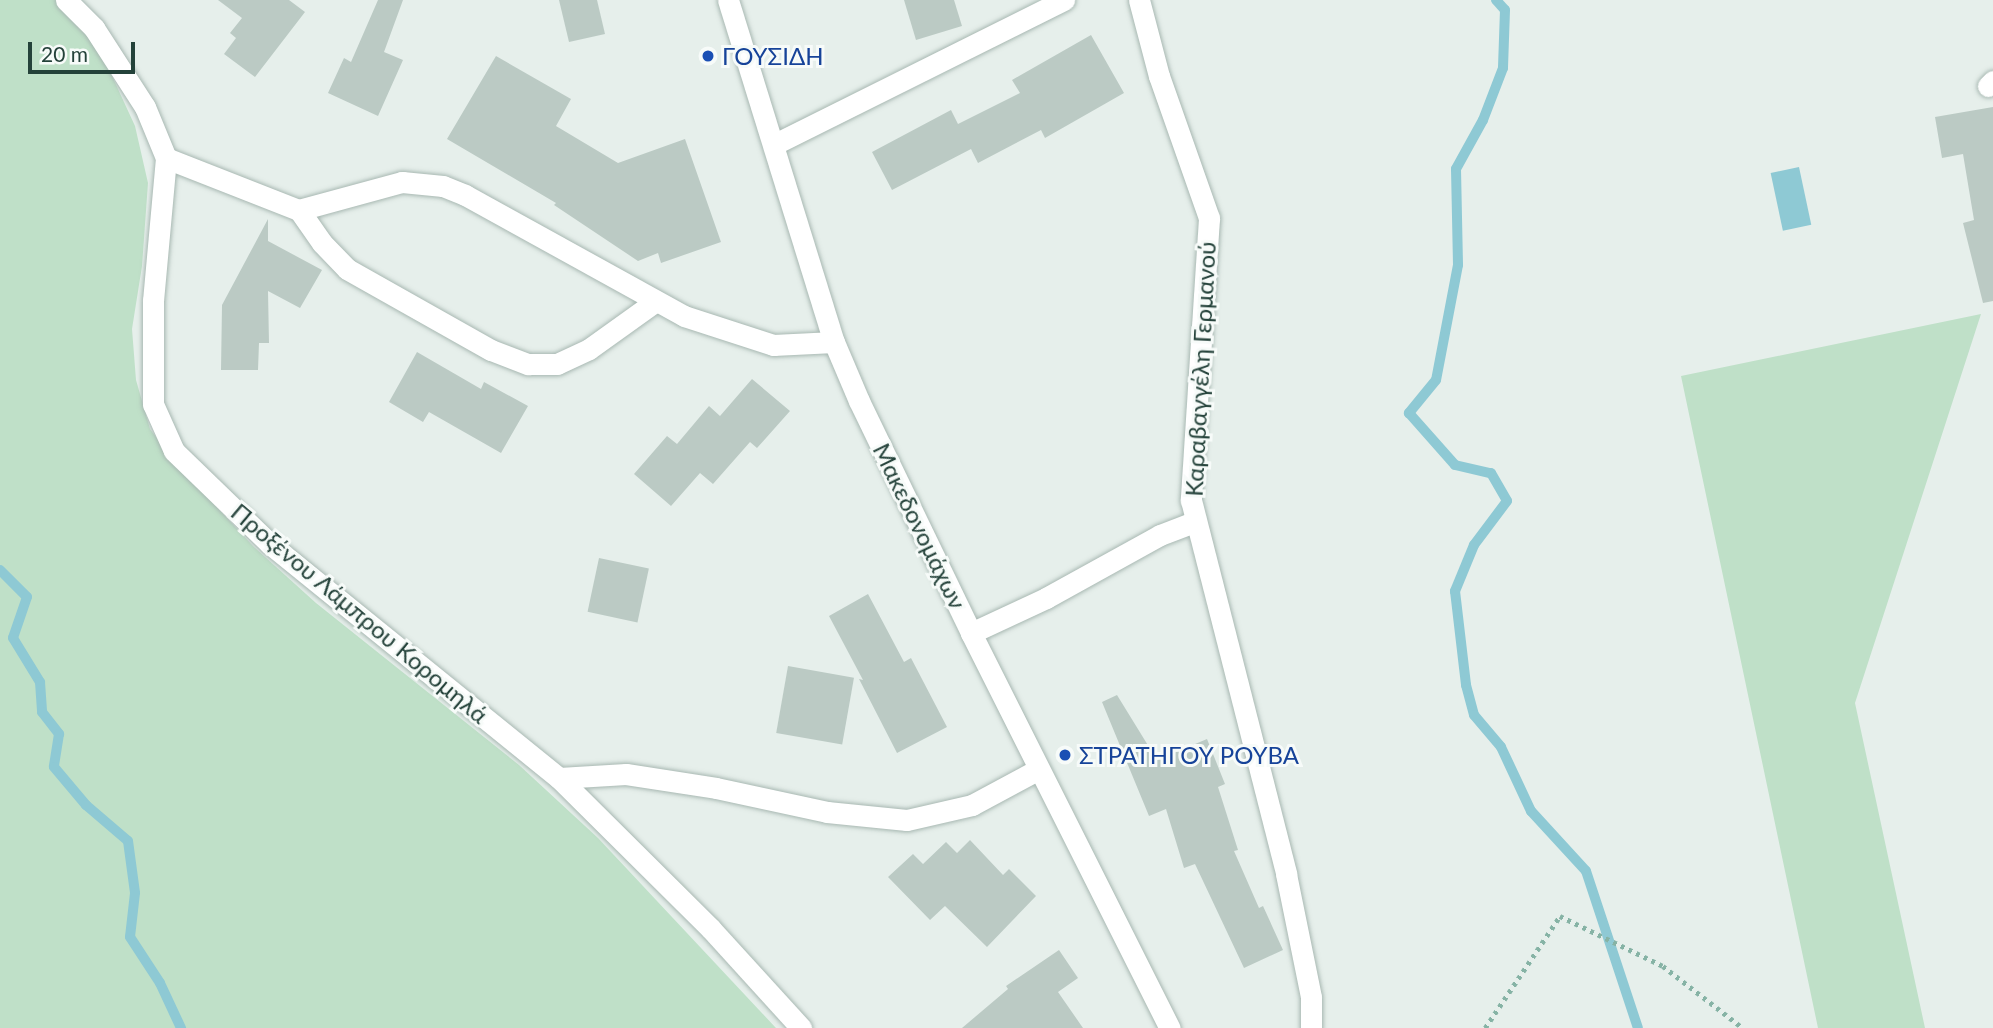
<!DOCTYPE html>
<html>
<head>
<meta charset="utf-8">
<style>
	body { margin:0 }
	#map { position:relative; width:1993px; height:1028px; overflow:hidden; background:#e6efeb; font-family:Lato,sans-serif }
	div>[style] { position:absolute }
	.green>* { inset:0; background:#bfe0c8 }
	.water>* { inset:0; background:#8ec9d4; transform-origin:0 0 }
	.stream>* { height:10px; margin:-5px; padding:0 5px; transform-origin:5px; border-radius:5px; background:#8ec9d4 }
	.building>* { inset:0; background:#bbcac4; transform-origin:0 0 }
	.path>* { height:4.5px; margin-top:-2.25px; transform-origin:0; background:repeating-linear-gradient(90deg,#86b3a5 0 3.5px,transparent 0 8.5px) }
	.roads { filter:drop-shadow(0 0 2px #a8b8b2) drop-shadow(0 0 2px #a8b8b2) }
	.minor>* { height:21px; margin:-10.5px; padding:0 10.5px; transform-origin:10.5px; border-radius:10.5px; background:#fff }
	.dots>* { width:19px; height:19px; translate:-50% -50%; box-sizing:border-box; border:4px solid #f7fbf9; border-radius:50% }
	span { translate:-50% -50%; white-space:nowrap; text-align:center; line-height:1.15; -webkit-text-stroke:6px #f7fbf9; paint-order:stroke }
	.transit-label { font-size:24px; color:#164399 }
	.left { translate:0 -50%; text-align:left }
	.street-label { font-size:24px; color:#24423a }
	.scale { position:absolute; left:28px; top:42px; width:107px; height:32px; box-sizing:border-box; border:4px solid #24423a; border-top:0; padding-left:9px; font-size:21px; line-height:24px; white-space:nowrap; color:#24423a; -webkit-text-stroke:5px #f7fbf9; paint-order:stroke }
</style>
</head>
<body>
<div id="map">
	<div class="green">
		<i style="clip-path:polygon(0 0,59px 0,100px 50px,135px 126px,148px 183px,142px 266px,132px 329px,136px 380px,150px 429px,177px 465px,254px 547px,316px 603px,519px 765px,598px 838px,776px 1028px,0 1028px)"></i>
		<i style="clip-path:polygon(1981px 314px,1855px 703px,1925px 1028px,1818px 1028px,1681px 376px)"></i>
	</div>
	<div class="water">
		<i style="left:1799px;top:167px;width:59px;height:29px;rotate:78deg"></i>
	</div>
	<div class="stream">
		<i style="left:1496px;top:0;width:13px;rotate:48deg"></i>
		<i style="left:1505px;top:10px;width:58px;rotate:92deg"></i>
		<i style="left:1503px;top:68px;width:56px;rotate:111deg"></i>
		<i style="left:1483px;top:120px;width:56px;rotate:118.9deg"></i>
		<i style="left:1456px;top:169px;width:96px;rotate:88.8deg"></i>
		<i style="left:1458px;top:265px;width:117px;rotate:100.8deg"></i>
		<i style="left:1436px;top:380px;width:43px;rotate:129.3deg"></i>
		<i style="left:1409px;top:413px;width:69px;rotate:48.5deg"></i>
		<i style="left:1455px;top:465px;width:37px;rotate:13deg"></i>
		<i style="left:1491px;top:473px;width:32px;rotate:60deg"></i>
		<i style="left:1507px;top:501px;width:55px;rotate:126.9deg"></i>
		<i style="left:1474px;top:545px;width:50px;rotate:112.4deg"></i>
		<i style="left:1455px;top:591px;width:95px;rotate:83.3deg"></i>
		<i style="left:1466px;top:685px;width:31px;rotate:75deg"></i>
		<i style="left:1474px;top:715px;width:42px;rotate:49.8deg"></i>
		<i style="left:1501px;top:747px;width:71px;rotate:64.9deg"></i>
		<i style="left:1531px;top:811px;width:81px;rotate:47.5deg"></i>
		<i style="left:1586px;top:871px;width:165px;rotate:71.7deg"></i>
		<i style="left:0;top:570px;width:38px;rotate:45deg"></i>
		<i style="left:27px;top:597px;width:43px;rotate:108.9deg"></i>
		<i style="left:13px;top:638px;width:52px;rotate:58.5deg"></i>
		<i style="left:40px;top:682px;width:30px;rotate:86deg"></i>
		<i style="left:42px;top:712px;width:28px;rotate:52deg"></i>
		<i style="left:59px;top:734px;width:33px;rotate:99deg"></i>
		<i style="left:54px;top:767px;width:50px;rotate:49.9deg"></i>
		<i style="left:86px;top:805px;width:55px;rotate:40.6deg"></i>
		<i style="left:128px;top:841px;width:52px;rotate:82.3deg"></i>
		<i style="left:135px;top:893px;width:44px;rotate:96.5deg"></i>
		<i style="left:130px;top:937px;width:55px;rotate:56.9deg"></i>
		<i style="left:160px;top:983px;width:50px;rotate:65deg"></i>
	</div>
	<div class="building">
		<i style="clip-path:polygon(218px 0,289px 0,305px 12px,255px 77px,224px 54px,236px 38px,230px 33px,242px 18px)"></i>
		<i style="clip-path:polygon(378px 0,403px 0,384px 52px,403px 60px,378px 116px,328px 93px,344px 58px,351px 62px)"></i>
		<i style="clip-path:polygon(559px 0,597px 0,605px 34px,569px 42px)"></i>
		<i style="clip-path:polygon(904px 0,954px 0,962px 26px,916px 40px)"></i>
		<i style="clip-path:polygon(1091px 35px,1124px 93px,1045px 138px,1041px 130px,978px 163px,971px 149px,892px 190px,872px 152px,951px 110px,958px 124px,1020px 93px,1012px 80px)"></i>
		<i style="clip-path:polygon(496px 56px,571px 99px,556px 126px,618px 163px,685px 139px,721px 242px,661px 263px,658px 253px,638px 261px,554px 205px,556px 203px,447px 139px)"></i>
		<i style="clip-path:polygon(1993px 107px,1993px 301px,1983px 303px,1963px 223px,1974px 220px,1963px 154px,1942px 158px,1935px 117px)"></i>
		<i style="clip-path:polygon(268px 219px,268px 241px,322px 270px,300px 308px,268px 291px,269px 343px,259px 343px,258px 370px,221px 370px,222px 305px)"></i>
		<i style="clip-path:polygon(417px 352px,481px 389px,484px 382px,528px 406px,501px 453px,429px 412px,423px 422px,389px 402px)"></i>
		<i style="clip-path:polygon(752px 379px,790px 411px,757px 448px,750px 442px,713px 484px,700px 473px,671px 506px,634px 474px,667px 436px,677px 444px,709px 406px,720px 416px)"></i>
		<i style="left:599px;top:558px;width:51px;height:55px;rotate:12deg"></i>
		<i style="clip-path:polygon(868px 594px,904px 662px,911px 658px,947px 727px,897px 753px,859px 679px,863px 680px,829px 616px)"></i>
		<i style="left:788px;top:666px;width:67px;height:68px;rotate:10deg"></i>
		<i style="clip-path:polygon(1117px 695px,1157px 760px,1207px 739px,1225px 784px,1218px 787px,1238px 850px,1234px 851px,1259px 908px,1263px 906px,1283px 950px,1244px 968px,1195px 864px,1184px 868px,1166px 809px,1149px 816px,1102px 702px)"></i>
		<i style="clip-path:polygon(970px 840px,1003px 875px,1009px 869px,1036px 896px,987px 947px,945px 906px,930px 920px,888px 877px,913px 854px,923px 864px,946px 842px,957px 853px)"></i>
		<i style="clip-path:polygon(1059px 950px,1078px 978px,1058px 992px,1083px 1028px,962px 1028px,1008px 989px,1006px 986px)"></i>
	</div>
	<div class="path">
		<i style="left:1485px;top:1028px;width:135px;rotate:-56.2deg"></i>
		<i style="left:1560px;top:916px;width:114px;rotate:25.9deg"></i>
		<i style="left:1663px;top:966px;width:101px;rotate:37.8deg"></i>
	</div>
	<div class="roads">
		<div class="minor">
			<i style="left:66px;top:0;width:40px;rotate:45deg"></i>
			<i style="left:94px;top:28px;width:94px;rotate:57.2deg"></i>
			<i style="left:145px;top:107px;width:55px;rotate:67.6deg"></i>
			<i style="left:166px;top:158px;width:143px;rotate:95.2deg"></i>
			<i style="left:153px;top:300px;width:104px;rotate:90deg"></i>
			<i style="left:153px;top:404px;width:51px;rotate:65.9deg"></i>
			<i style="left:174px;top:451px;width:134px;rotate:44.1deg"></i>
			<i style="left:270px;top:544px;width:372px;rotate:39deg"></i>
			<i style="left:559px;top:778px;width:214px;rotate:44.8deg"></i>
			<i style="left:711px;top:929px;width:134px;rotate:47.7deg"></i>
			<i style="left:728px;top:0;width:358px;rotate:72.8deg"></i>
			<i style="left:834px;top:342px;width:64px;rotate:67deg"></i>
			<i style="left:859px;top:401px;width:258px;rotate:64.2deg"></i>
			<i style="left:971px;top:633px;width:442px;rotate:63.3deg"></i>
			<i style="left:1139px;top:0;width:79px;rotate:75.3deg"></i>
			<i style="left:1159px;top:76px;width:151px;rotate:70.6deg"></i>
			<i style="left:1209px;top:218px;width:283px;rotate:93.7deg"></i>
			<i style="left:1191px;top:500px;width:386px;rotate:75.7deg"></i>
			<i style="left:1286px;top:874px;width:126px;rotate:78.5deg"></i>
			<i style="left:1311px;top:997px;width:31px;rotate:90deg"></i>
			<i style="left:1988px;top:86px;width:7px;rotate:-45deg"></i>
			<i style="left:775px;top:144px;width:323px;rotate:-26.5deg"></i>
			<i style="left:166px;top:158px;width:143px;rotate:21.4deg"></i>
			<i style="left:299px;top:210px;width:107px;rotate:-15.2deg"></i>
			<i style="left:402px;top:182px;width:41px;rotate:5.6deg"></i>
			<i style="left:443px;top:186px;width:24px;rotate:22deg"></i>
			<i style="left:465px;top:195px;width:250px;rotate:28.9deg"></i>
			<i style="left:684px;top:316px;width:94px;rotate:18deg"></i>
			<i style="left:773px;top:345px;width:61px;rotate:-2.8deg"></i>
			<i style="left:299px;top:210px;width:40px;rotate:55.1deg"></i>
			<i style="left:322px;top:243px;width:36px;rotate:46deg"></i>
			<i style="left:347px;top:269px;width:165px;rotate:29.4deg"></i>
			<i style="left:491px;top:350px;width:40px;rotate:21deg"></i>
			<i style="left:528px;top:364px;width:29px"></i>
			<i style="left:557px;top:364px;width:35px;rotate:-25deg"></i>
			<i style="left:589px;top:349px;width:82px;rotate:-35.6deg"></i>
			<i style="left:971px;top:633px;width:83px;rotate:-25deg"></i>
			<i style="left:1046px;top:598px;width:130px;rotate:-28.9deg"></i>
			<i style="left:1160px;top:535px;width:36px;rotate:-21deg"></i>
			<i style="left:559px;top:778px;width:67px;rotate:-3.4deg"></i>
			<i style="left:626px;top:774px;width:91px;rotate:8.8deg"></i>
			<i style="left:716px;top:788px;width:114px;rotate:12.2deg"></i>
			<i style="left:827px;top:812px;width:80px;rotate:5.7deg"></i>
			<i style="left:907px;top:820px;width:67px;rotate:-13deg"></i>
			<i style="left:972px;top:805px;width:76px;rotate:-28.2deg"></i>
		</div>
	</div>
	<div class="dots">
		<i style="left:708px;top:56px;background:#1a4fb4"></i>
		<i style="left:1065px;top:755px;background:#1a4fb4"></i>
	</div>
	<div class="transit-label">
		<span class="left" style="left:722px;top:56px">ΓΟΥΣΙΔΗ</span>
		<span class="left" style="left:1079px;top:755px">ΣΤΡΑΤΗΓΟΥ ΡΟΥΒΑ</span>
	</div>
	<div class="street-label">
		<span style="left:1200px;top:369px;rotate:-87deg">Καραβαγγέλη Γερμανού</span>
		<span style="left:920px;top:526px;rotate:64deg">Μακεδονομάχων</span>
		<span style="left:360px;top:613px;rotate:40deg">Προξένου Λάμπρου Κορομηλά</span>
	</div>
	<div class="scale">20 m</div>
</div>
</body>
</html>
